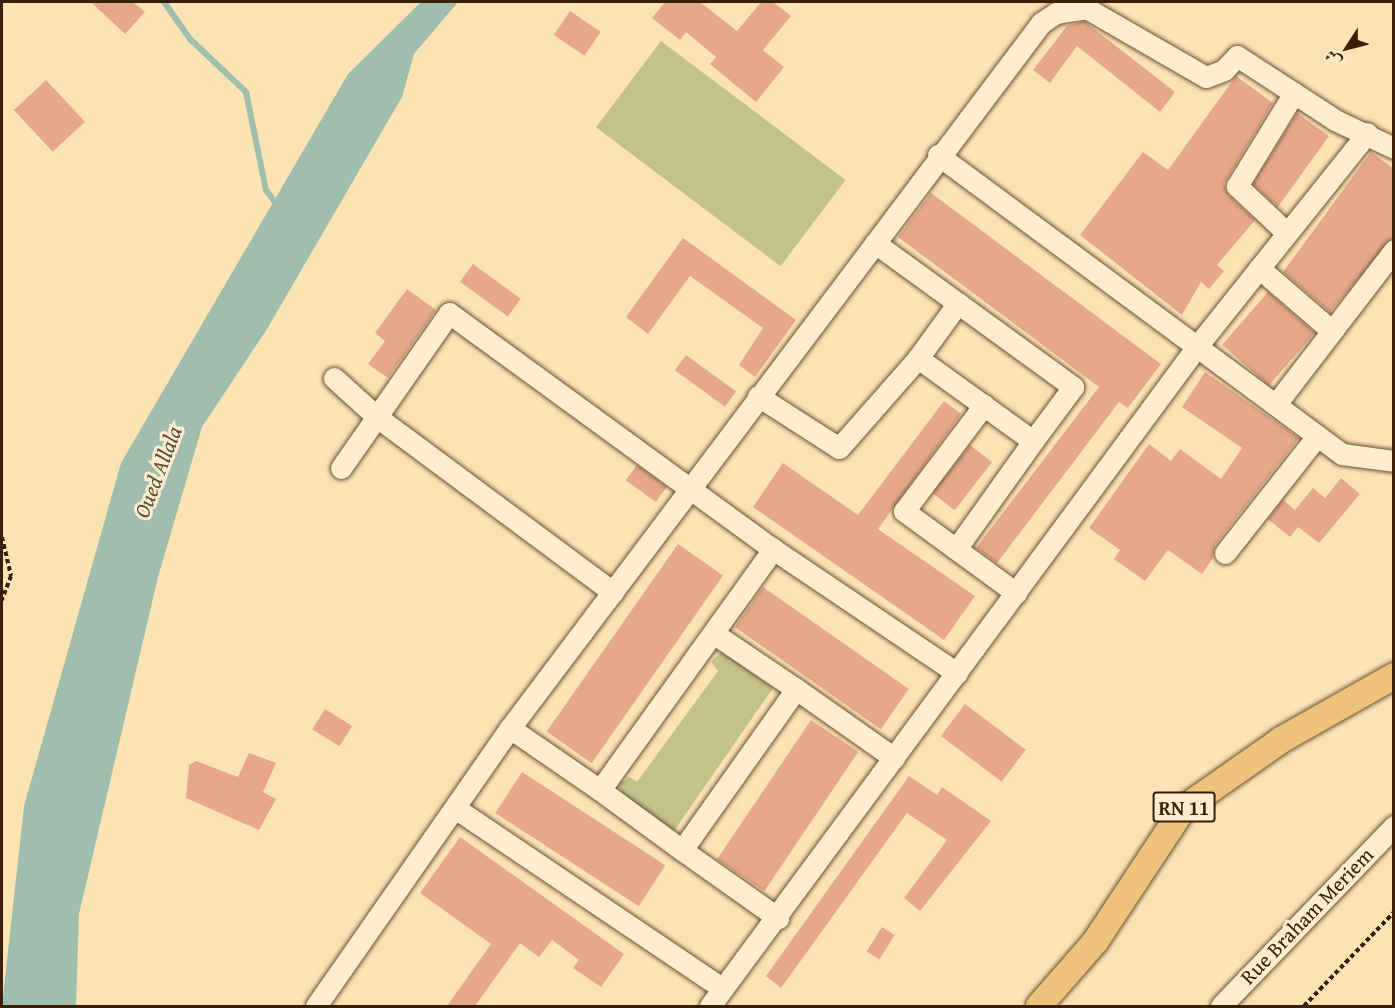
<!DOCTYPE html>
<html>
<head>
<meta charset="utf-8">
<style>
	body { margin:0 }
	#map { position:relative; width:1395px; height:1008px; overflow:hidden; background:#fce3b4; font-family:"Gentium Book Plus",Amiri,serif }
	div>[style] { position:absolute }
	.green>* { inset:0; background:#c2c38b; transform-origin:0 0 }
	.water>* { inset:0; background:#9fbeae }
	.stream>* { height:6px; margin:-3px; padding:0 3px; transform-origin:3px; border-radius:3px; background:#9fbeae }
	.building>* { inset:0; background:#e7a78a; transform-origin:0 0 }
	.path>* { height:4px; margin-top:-2px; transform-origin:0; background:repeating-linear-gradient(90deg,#3a1f0a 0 4.5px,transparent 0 7.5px) }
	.roads { filter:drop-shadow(0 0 2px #6a5034) drop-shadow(0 0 2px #6a5034) }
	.minor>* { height:21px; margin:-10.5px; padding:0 10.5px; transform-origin:10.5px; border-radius:10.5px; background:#fdedce }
	.major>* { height:26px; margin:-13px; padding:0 13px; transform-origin:13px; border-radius:13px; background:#eec27a }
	span { translate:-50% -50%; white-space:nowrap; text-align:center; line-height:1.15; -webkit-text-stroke:6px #fdedce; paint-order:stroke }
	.shield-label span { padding:2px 4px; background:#fdedce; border:2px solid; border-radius:4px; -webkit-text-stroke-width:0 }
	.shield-label { font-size:20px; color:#3a1f0a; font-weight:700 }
	.street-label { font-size:21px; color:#3a1f0a }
	.water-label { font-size:22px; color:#584f3b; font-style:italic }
	.frame { position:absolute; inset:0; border:3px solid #3a1f0a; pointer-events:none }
	.north { position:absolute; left:1317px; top:18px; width:60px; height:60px; -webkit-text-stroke:4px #fdedce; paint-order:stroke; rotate:234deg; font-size:16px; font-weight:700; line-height:24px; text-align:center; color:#3a1f0a }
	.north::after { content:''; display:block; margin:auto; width:21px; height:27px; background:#3a1f0a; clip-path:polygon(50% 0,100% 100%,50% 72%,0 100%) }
</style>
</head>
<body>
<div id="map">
	<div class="green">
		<i style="left:661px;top:41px;width:231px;height:108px;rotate:37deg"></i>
		<i style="clip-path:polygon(722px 651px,773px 688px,674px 831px,625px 798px,618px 784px,630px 777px,637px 782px,718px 671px,711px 662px)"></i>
	</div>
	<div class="water">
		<i style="clip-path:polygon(421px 2px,458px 2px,414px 54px,402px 97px,267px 329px,202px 427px,158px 577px,79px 914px,76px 1006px,2px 1006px,24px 806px,121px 463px,348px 74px)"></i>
	</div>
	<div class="stream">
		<i style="left:164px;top:2px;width:45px;rotate:54.9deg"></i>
		<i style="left:190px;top:39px;width:77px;rotate:43.4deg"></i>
		<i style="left:246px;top:92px;width:100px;rotate:78.5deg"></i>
		<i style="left:266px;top:190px;width:20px;rotate:53deg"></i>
	</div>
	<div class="building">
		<i style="clip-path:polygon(91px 2px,133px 2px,145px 12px,125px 34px)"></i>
		<i style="clip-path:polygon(665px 2px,700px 2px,737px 31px,761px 2px,773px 2px,791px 16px,763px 50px,784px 67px,756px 102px,710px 64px,716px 57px,686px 32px,680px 40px,652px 18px)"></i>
		<i style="left:570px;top:11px;width:37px;height:29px;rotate:34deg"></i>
		<i style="clip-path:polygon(1084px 21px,1175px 92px,1160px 112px,1077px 46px,1050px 83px,1033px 70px,1067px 26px)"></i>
		<i style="clip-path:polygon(1236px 76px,1273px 103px,1224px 184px,1228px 195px,1255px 220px,1217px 265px,1224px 271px,1209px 289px,1201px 282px,1182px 315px,1080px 235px,1143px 152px,1168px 170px)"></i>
		<i style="left:46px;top:80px;width:57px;height:44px;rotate:47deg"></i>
		<i style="clip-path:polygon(1297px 113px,1329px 136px,1278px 207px,1253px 184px)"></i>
		<i style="clip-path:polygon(1371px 152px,1394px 169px,1394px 236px,1330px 312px,1283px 272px)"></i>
		<i style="clip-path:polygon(931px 193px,1161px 364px,1128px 408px,1119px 402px,997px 563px,976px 548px,1099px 387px,898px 237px)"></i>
		<i style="clip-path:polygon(683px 238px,796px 320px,755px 377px,739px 365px,763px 328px,690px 276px,648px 334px,626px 317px)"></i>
		<i style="left:473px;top:264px;width:59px;height:22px;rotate:36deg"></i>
		<i style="clip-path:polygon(407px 289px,436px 310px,388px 378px,368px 364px,385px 341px,375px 333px)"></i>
		<i style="left:1268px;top:292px;width:62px;height:70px;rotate:41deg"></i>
		<i style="left:686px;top:355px;width:62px;height:19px;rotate:36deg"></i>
		<i style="clip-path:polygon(1205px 372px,1299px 438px,1215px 545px,1213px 558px,1202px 574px,1168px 550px,1145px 581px,1114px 559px,1120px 550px,1089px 528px,1149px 444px,1171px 461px,1180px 449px,1221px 479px,1242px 448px,1182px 407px)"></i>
		<i style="clip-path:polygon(944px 401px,961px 414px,878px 529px,975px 596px,944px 640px,753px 507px,783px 463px,858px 515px)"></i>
		<i style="left:970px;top:445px;width:28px;height:61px;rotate:38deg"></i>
		<i style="left:637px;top:465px;width:37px;height:19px;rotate:36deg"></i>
		<i style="clip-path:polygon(1341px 478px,1360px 494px,1319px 543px,1298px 527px,1290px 537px,1268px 519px,1283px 500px,1295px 510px,1313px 488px,1325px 498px)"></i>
		<i style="left:678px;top:544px;width:55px;height:229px;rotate:35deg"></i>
		<i style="left:763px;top:587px;width:178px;height:49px;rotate:35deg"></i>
		<i style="left:965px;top:704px;width:76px;height:40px;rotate:37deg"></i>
		<i style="left:325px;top:709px;width:32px;height:24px;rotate:32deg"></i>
		<i style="left:811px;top:720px;width:57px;height:168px;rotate:34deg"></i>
		<i style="clip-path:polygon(249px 753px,276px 763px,263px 792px,276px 799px,259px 830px,186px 798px,189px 765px,196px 761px,238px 777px)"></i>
		<i style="left:522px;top:772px;width:171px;height:49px;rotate:33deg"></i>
		<i style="clip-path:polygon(909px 776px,937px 795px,942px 787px,991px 821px,920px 911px,904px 898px,947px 840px,907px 813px,781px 988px,766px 976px)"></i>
		<i style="clip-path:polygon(460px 837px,624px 954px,601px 987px,573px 968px,579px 960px,552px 940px,539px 957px,520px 943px,475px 1006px,447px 1006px,491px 944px,420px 893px)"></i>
		<i style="left:882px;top:927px;width:15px;height:29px;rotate:32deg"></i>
	</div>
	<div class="path">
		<i style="left:2px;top:537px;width:40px;rotate:77deg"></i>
		<i style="left:11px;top:576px;width:26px;rotate:111deg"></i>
		<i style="left:1304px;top:1006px;width:130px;rotate:-46.2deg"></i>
	</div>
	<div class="roads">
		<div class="minor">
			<i style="left:938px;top:155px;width:503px;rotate:36.51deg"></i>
			<i style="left:1342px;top:454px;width:52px;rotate:7.7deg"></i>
			<i style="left:1287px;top:233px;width:69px;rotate:-136.8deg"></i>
			<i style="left:1237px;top:186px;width:109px;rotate:-58.5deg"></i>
			<i style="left:875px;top:243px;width:245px;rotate:36deg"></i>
			<i style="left:1073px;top:387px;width:67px;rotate:126.5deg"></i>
			<i style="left:1033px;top:441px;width:142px;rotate:-144.2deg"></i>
			<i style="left:1259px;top:268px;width:96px;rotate:40.8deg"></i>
			<i style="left:334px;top:378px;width:58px;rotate:42.2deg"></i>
			<i style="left:377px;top:417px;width:294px;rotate:36.6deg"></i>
			<i style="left:758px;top:396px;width:96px;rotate:32.7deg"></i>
			<i style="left:839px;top:448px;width:120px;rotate:-48.7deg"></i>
			<i style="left:918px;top:358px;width:68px;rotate:-54deg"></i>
			<i style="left:1276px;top:404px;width:194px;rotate:-52.5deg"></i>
			<i style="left:984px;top:405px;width:133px;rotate:127deg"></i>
			<i style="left:904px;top:511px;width:139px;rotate:36.2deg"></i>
			<i style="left:341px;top:468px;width:189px;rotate:-55.1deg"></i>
			<i style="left:449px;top:313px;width:401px;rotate:36.1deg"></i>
			<i style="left:956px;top:549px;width:133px;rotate:-54.5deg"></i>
			<i style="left:1225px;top:553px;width:149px;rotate:-51.8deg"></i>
			<i style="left:796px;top:689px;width:120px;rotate:35.1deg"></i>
			<i style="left:510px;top:728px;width:109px;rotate:34.6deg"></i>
			<i style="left:600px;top:790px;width:297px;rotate:-54.3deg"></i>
			<i style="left:773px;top:549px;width:222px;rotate:34deg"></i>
			<i style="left:600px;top:790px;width:102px;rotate:36.2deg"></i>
			<i style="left:682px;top:850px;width:197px;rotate:-54.7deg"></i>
			<i style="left:796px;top:689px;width:97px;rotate:-146deg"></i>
			<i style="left:455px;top:808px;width:323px;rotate:34deg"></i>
			<i style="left:682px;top:850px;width:118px;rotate:35.3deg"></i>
			<i style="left:316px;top:1006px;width:339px;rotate:-55.1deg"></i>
			<i style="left:510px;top:728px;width:883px;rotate:-53.01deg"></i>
			<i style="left:1041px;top:23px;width:18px;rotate:-34deg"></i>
			<i style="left:1056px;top:13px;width:30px;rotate:-9deg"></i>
			<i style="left:1086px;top:8px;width:138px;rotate:29.9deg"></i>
			<i style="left:1206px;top:77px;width:19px;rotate:-21deg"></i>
			<i style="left:1224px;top:70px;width:19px;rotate:-47deg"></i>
			<i style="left:1237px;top:56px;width:117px;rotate:33.1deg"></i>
			<i style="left:1335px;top:120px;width:65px;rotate:25.4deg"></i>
			<i style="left:710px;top:1006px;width:822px;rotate:-53.56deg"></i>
			<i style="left:1198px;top:345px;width:271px;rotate:-51.4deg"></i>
			<i style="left:1221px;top:1006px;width:250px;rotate:-46.1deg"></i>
		</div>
		<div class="major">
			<i style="left:1039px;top:1006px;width:85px;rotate:-48.8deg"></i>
			<i style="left:1095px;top:942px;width:159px;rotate:-56.5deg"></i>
			<i style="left:1183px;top:809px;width:120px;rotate:-35.1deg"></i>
			<i style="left:1281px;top:740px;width:130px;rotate:-29.5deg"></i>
		</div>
	</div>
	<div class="shield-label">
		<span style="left:1184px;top:807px">RN 11</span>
	</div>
	<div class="street-label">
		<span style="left:1307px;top:916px;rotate:-46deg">Rue Braham Meriem</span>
	</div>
	<div class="water-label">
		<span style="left:158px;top:472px;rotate:-69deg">Oued Allala</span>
	</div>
	<div class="frame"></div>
	<div class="north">ش</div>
</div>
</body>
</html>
